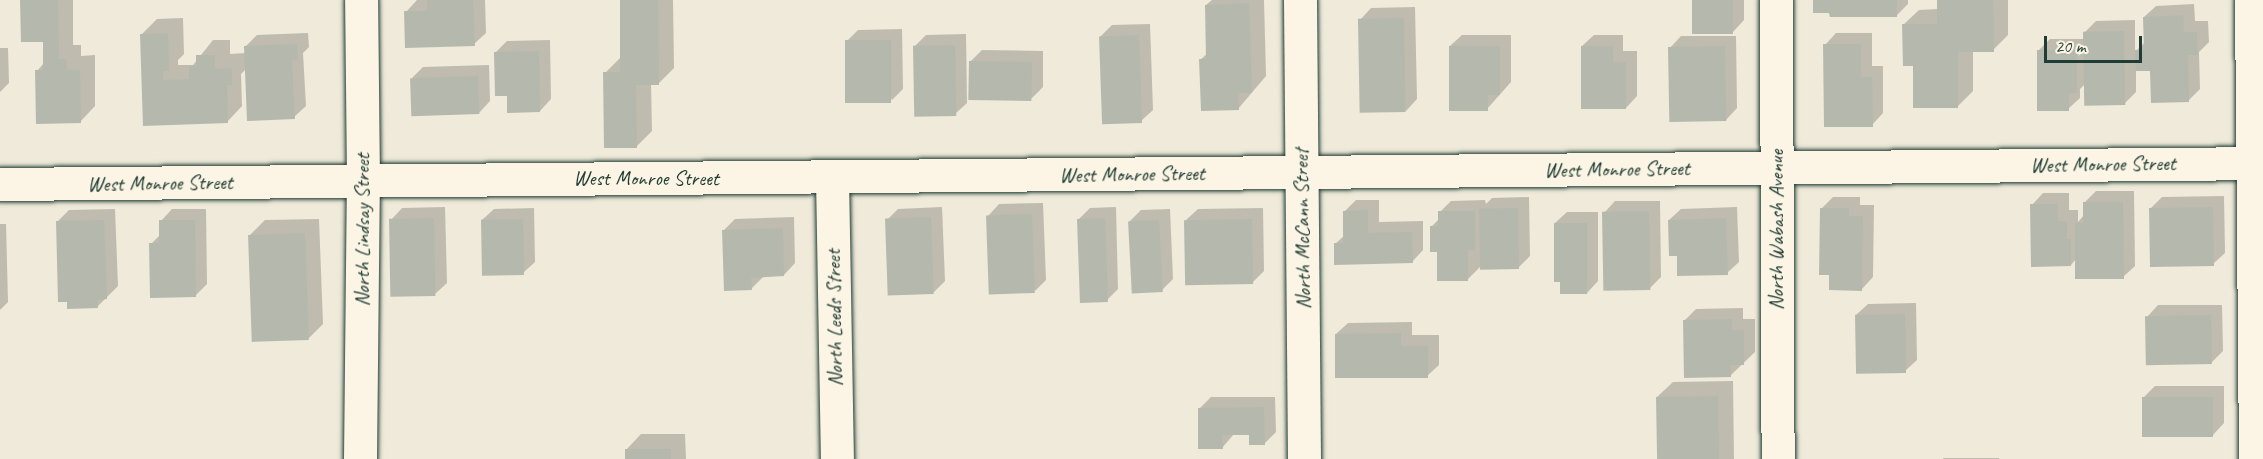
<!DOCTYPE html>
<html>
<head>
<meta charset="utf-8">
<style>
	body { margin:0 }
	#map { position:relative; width:2263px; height:459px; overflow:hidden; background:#efeada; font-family:Caveat,sans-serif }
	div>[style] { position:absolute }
	.shadow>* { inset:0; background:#0003; transform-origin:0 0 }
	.building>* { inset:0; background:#b5b9ad; transform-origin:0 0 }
	.roads { filter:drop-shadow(0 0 2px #1f3d34) drop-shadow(0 0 2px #1f3d34) }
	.minor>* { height:33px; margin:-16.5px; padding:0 16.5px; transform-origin:16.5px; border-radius:16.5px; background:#fcf5e5 }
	span { translate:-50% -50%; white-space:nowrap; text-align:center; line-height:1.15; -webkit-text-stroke:5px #fcf5e5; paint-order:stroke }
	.street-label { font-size:21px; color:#1f3d34 }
	.scale { position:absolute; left:2044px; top:36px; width:98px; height:27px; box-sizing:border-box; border:3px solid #1f3d34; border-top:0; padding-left:8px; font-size:18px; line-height:21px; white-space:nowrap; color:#1f3d34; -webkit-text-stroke:4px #fcf5e5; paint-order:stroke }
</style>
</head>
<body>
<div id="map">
	<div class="shadow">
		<i style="clip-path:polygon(22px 0,73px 0,73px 45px,81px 45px,81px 56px,95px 55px,95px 106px,80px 122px,37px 71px,44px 63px,44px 41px)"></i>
		<i style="clip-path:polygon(417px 0,485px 0,486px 33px,474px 44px,406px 12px)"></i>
		<i style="clip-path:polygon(621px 0,673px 0,674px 68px,659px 83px,651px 83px,652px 131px,636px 147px,605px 73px,620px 58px)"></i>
		<i style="clip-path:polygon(1212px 0,1264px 0,1266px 76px,1238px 109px,1200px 60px,1208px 53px,1206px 5px)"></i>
		<i style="clip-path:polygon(1694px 0,1744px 0,1744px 20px,1733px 32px)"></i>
		<i style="clip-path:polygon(1814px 0,1908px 0,1908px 4px,1897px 15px,1830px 11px)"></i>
		<i style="clip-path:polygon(1938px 0,2008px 0,2008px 35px,1993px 50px,1973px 51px,1973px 91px,1958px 106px,1915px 64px,1903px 25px,1919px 10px,1938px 9px)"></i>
		<i style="clip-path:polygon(2194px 4px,2195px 21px,2208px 21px,2209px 42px,2199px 52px,2200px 89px,2189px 100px,2151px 69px,2136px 70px,2136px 92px,2124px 104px,2085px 84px,2080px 89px,2080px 98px,2068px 109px,2038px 51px,2050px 39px,2084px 39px,2084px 33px,2096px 21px,2135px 20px,2135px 52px,2145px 42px,2144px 17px,2156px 6px)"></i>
		<i style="clip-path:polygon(1415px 7px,1417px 99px,1406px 111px,1360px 20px,1371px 8px)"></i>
		<i style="clip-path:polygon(183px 18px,184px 54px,178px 60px,178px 65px,193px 65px,213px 40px,230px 40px,230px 54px,246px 53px,246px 46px,257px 35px,308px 33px,309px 47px,303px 53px,306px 106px,294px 117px,247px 68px,241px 74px,242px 106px,227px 122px,144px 124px,141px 35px,157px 19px)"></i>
		<i style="clip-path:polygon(1150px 24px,1153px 110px,1141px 121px,1100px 37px,1112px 25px)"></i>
		<i style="clip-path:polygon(902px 29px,903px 89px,892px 100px,847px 41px,858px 30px)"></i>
		<i style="clip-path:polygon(1836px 33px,1872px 33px,1872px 66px,1883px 66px,1883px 113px,1872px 125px,1825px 45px)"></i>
		<i style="clip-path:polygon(966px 34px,967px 103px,955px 114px,915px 46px,926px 35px)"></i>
		<i style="clip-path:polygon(1462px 35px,1511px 35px,1511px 82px,1487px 109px,1450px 46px)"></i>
		<i style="clip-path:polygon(1594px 35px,1623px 35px,1623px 51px,1637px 51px,1637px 96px,1626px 108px,1582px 46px)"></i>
		<i style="clip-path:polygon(1681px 36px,1736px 36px,1737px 108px,1726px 120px,1670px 48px)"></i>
		<i style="clip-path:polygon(550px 40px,551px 99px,540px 111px,508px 95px,496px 52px,507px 41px)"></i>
		<i style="clip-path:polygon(0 48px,8px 48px,9px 83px,0 92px)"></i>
		<i style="clip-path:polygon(982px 50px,1043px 51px,1043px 87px,1031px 99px,970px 62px)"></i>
		<i style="clip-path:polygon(489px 65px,490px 101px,479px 113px,412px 78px,423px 67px)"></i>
		<i style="clip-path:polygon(2096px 191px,2134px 191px,2135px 266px,2123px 277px,2076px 259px,2071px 265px,2032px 205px,2043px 193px,2069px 193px,2069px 210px,2078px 210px,2078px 222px,2084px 215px,2084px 203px)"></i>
		<i style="clip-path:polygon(2224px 196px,2225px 253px,2213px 264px,2151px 208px,2162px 197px)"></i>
		<i style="clip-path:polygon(1529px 197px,1530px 256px,1518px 268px,1481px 266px,1468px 279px,1438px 250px,1431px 227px,1440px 218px,1440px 212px,1451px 201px,1485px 200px,1486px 204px,1492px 198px)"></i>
		<i style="clip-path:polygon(1833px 197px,1860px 197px,1860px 205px,1874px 205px,1873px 277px,1862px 289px,1822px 208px)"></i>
		<i style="clip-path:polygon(1356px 200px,1379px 200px,1379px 222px,1423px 221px,1423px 250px,1412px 262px,1335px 244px,1345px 235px,1344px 212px)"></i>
		<i style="clip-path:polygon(1615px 201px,1660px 201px,1661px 277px,1650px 288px,1604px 213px)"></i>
		<i style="clip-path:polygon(1043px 203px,1046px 280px,1035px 291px,988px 216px,999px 204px)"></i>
		<i style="clip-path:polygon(445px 207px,447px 283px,435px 294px,391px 220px,402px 208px)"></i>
		<i style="clip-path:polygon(942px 207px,945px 281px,933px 293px,887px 220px,898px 209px)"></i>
		<i style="clip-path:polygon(1116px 207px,1118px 289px,1107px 300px,1078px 220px,1090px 208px)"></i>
		<i style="clip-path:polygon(1737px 207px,1739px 262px,1727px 273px,1678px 255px,1669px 220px,1681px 209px)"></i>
		<i style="clip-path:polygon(534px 208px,535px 262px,523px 273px,482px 220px,494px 209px)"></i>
		<i style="clip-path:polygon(1263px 208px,1264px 271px,1252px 283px,1186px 220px,1198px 209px)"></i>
		<i style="clip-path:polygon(115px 209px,118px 286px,97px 307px,57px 222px,69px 210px)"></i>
		<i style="clip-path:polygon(172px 209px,206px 209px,207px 284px,195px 296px,151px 244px,161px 234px,161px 221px)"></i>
		<i style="clip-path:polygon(1170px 209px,1173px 279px,1162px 290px,1129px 222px,1141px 210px)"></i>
		<i style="clip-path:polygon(1567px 212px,1598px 212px,1598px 281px,1587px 293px,1555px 223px)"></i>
		<i style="clip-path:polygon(794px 217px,795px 263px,784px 275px,763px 277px,751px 289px,724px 230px,735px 219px)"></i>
		<i style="clip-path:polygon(319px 219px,323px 324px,308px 339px,250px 235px,265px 220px)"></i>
		<i style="clip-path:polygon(0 224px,6px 224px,8px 302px,0 310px)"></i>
		<i style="clip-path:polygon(1916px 303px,1917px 360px,1905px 371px,1856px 315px,1868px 304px)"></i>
		<i style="clip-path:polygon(2158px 305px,2222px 305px,2223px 351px,2211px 363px,2147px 317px)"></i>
		<i style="clip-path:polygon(1743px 308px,1743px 319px,1755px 319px,1755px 352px,1730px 376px,1685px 320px,1696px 309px)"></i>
		<i style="clip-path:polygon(1412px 322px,1412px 335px,1439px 335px,1439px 365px,1427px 376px,1336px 334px,1348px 323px)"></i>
		<i style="clip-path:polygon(1733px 381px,1734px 459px,1658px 459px,1657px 397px,1673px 382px)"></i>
		<i style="clip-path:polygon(2155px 386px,2224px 386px,2224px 423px,2213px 435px,2144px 397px)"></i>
		<i style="clip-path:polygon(1211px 397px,1275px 397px,1276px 432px,1264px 444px,1250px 434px,1234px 434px,1222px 448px,1199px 409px)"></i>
		<i style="clip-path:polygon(641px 434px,685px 434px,686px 459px,626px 459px,626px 450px)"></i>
		<i style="left:1943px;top:458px;width:56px;height:1px"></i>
	</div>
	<div class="building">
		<i style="clip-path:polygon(20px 0,58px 0,59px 59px,66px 59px,67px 70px,80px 70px,81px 123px,36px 124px,35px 70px,43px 70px,43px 42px,21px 42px)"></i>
		<i style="clip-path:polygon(427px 0,473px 0,475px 46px,405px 48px,404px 11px,427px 11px)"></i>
		<i style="clip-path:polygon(620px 0,658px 0,659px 85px,636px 85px,637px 148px,604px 148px,603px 72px,620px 72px)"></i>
		<i style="left:1692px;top:0;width:41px;height:34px"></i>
		<i style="clip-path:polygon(1813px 0,1897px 0,1897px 17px,1830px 17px,1829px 13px,1813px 13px)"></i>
		<i style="clip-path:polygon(1937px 0,1993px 0,1994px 52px,1958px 52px,1958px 108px,1913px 108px,1913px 66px,1903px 66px,1902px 24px,1937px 24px)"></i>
		<i style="clip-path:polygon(1249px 3px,1252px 93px,1238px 93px,1239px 110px,1201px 111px,1199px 59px,1206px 59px,1205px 5px)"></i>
		<i style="clip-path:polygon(2183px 15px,2184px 32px,2197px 32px,2198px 55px,2188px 55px,2189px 102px,2151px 103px,2150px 71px,2136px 71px,2135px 50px,2144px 50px,2143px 17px)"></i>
		<i style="left:1404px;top:18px;width:94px;height:46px;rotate:89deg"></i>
		<i style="left:2124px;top:31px;width:74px;height:41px;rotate:89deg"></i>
		<i style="clip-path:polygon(168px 33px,169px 71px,163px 71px,163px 80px,189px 79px,189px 66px,196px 66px,196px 55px,215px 55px,215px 69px,232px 68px,232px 85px,227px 85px,228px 123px,143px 126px,140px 34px)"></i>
		<i style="left:1139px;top:35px;width:88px;height:40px;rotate:88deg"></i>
		<i style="left:845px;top:40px;width:46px;height:63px"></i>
		<i style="clip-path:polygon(297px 44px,298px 60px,292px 61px,295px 119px,247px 121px,244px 46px)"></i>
		<i style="clip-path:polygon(1823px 44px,1861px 44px,1861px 77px,1872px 77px,1873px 127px,1824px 127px)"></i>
		<i style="left:955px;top:45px;width:71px;height:42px;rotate:89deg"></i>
		<i style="clip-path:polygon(1449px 46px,1500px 46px,1500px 95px,1488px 95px,1488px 111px,1449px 111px)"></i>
		<i style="clip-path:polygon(1581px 46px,1613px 46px,1613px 62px,1626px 62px,1626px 109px,1581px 109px)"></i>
		<i style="left:1725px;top:46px;width:75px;height:57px;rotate:89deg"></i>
		<i style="clip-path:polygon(2037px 50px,2077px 50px,2077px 93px,2069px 93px,2069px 111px,2037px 111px)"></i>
		<i style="clip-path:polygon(539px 51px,540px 112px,507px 113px,507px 96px,495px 96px,494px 52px)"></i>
		<i style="left:969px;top:61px;width:63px;height:39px;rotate:1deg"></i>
		<i style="left:478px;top:76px;width:38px;height:68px;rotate:88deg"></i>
		<i style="clip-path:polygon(2083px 202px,2123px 202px,2124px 279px,2075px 279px,2075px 223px,2083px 223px)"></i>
		<i style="clip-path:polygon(2030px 204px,2058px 204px,2058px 221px,2067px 221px,2067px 239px,2071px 239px,2071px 266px,2031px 267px)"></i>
		<i style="left:2213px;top:207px;width:59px;height:64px;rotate:89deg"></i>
		<i style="left:1518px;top:208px;width:61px;height:39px;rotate:89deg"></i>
		<i style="clip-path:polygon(1820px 208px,1849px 208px,1849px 216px,1863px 216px,1862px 291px,1829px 290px,1829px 275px,1819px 275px)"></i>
		<i style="clip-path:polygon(1368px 210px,1368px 233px,1412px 232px,1413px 263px,1334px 265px,1334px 243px,1343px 243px,1343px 211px)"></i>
		<i style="clip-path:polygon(1438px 211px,1475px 211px,1475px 250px,1468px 250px,1468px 281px,1437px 281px,1437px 252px,1430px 252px,1430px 226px,1438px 226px)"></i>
		<i style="left:1649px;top:211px;width:79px;height:47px;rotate:89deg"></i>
		<i style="left:1032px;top:214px;width:79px;height:46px;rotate:88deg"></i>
		<i style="left:931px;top:217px;width:77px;height:46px;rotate:88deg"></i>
		<i style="left:434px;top:218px;width:78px;height:45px;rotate:89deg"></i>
		<i style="left:1105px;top:218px;width:84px;height:28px;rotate:88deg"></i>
		<i style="clip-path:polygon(1726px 218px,1728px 275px,1677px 276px,1677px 256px,1669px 256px,1668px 220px)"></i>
		<i style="left:523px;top:219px;width:56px;height:42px;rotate:89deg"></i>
		<i style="left:1252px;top:219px;width:65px;height:68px;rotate:89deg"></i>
		<i style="clip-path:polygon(104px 220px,107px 299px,97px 300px,98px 308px,67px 309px,67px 302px,58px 302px,56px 221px)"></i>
		<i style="clip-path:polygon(159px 220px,195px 220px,196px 297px,150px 298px,149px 243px,159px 243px)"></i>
		<i style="left:1159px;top:220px;width:72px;height:31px;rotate:87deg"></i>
		<i style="clip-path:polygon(1554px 223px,1587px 223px,1587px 294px,1560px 294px,1560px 282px,1554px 282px)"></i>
		<i style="clip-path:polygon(783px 228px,784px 276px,751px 278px,752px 290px,724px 291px,722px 230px)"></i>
		<i style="left:305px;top:233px;width:107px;height:57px;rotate:88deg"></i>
		<i style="left:1905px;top:314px;width:59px;height:50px;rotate:89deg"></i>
		<i style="left:2211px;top:315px;width:49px;height:66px;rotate:89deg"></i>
		<i style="clip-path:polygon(1732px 319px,1732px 330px,1744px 330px,1744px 365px,1731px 365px,1731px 377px,1684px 378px,1683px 320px)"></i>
		<i style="clip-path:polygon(1401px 333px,1401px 346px,1428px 346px,1428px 378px,1335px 378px,1335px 334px)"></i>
		<i style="left:1718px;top:396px;width:63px;height:62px;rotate:89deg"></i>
		<i style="left:2142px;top:397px;width:71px;height:40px"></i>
		<i style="clip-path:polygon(1264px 407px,1265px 445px,1249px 445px,1249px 435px,1222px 435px,1223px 449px,1198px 449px,1198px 408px)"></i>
		<i style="left:625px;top:449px;width:46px;height:10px"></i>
	</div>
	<div class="roads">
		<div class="minor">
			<i style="left:1300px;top:0;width:459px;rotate:89.5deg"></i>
			<i style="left:1776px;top:0;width:459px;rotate:89.8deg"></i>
			<i style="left:2251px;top:0;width:459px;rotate:89.5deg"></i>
			<i style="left:832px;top:177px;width:282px;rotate:89deg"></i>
			<i style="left:0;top:184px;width:2263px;rotate:-0.53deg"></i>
			<i style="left:360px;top:459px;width:278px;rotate:-89.4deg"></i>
			<i style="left:363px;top:181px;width:181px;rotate:-90.6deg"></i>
		</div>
	</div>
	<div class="street-label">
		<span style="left:2103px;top:164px;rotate:-1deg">West Monroe Street</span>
		<span style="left:1617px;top:169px;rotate:-1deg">West Monroe Street</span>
		<span style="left:1132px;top:174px;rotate:-1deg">West Monroe Street</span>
		<span style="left:646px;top:178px">West Monroe Street</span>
		<span style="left:160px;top:183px;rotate:-1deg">West Monroe Street</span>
		<span style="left:1302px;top:229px;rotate:-91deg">North McCann Street</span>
		<span style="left:362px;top:230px;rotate:-90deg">North Lindsay Street</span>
		<span style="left:1776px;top:230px;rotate:-90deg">North Wabash Avenue</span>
		<span style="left:834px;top:318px;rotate:-91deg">North Leeds Street</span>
	</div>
	<div class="scale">20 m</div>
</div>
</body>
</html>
